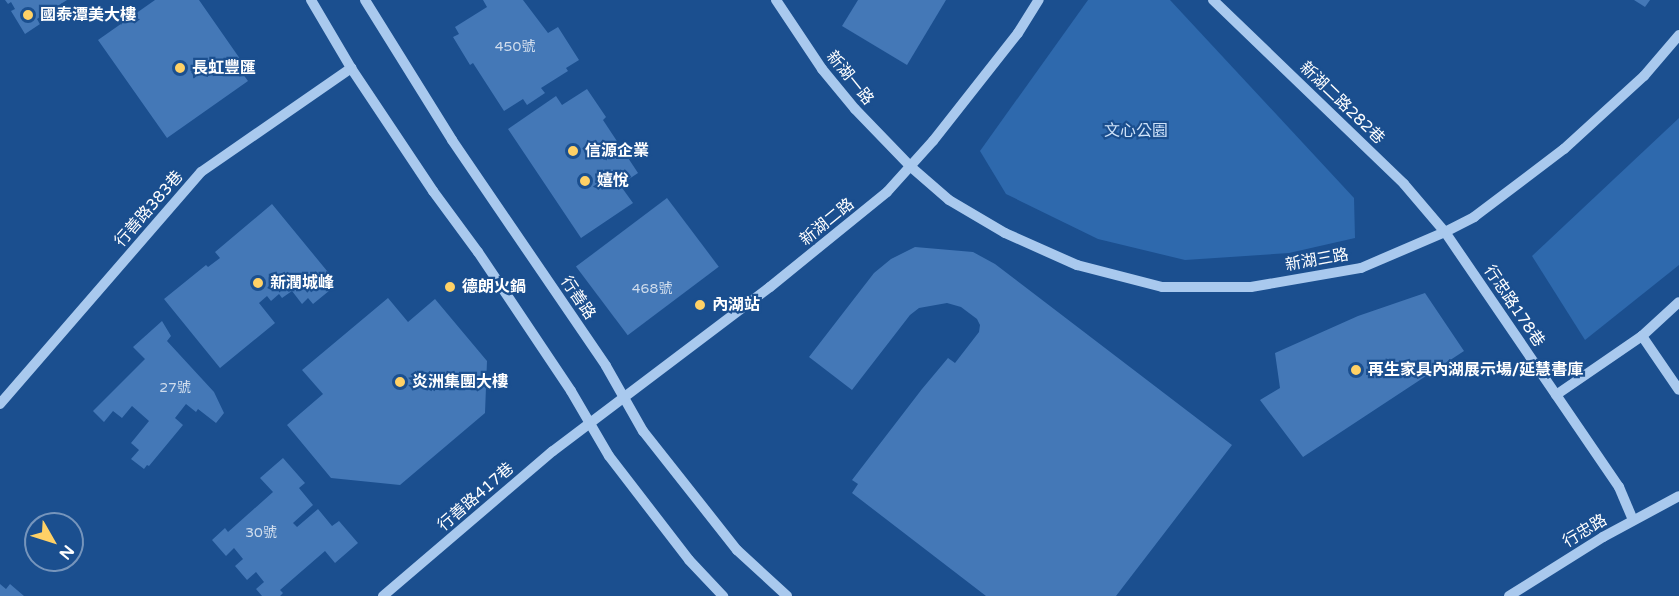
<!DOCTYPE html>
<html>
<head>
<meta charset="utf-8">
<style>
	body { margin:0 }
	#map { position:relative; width:1679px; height:596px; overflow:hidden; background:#1b4f8f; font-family:"Varela Round","Noto Sans TC",sans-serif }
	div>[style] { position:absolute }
	.green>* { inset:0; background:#2e69ad }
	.building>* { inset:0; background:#4478b7; transform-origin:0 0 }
	.minor>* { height:10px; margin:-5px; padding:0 5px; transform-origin:5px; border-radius:5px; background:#a9c9ee }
	.dots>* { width:16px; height:16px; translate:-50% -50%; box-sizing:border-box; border:3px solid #1b4f8f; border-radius:50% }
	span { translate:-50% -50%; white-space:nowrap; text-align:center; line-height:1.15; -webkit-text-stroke:4.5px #1b4f8f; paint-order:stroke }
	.number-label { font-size:14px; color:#d0dded }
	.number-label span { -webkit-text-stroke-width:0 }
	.poi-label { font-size:16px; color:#fff; font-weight:700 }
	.left { translate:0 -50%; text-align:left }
	.street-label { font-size:16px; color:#fff }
	.park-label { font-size:16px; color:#cfe3fa }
	.north { position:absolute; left:24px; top:512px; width:60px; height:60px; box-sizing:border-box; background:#1b4f8f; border:2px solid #7695bc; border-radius:50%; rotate:129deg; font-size:16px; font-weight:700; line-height:24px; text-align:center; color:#fff }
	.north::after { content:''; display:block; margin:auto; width:21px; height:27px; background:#ffd166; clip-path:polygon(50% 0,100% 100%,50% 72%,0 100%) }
</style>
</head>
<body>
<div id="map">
	<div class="green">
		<i style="clip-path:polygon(1088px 0,1170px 0,1354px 198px,1355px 238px,1289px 253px,1185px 260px,1098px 239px,1006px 194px,980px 151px)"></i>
		<i style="clip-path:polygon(1679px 118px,1679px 265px,1585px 340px,1532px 256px)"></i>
	</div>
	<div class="building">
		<i style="clip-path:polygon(5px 0,67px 0,37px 19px,40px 24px,25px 34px,11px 11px,15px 9px,11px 2px,8px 4px)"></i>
		<i style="clip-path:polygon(155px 0,199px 0,245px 66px,240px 70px,248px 81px,167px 138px,98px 40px)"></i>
		<i style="clip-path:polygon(483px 0,523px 0,548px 33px,558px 27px,579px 60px,566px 68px,568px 71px,541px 88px,545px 93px,527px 105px,523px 99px,504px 111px,473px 63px,470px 65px,453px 37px,459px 34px,455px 27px,487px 7px)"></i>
		<i style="clip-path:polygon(858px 0,946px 0,907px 65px,842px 26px)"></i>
		<i style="clip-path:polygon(1634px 0,1650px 0,1645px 7px)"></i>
		<i style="clip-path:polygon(587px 89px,606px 117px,603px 120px,638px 173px,620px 185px,633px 203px,581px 238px,508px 129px,556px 96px,562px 105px)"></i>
		<i style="left:667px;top:198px;width:86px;height:114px;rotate:53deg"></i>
		<i style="clip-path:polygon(272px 204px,332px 277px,329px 279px,335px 286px,313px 304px,308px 298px,302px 304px,292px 291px,282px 298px,279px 294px,271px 301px,267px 296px,259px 303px,275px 323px,220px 368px,164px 299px,206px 265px,208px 267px,220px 258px,215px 252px)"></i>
		<i style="clip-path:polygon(915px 247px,973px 252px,995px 264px,1232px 445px,1116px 596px,986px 596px,852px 493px,858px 484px,852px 480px,922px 389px,948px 358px,955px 363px,979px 332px,980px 325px,977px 319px,961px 307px,947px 303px,919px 308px,910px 315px,852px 390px,809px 357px,874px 273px,891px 259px)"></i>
		<i style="clip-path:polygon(1425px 293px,1464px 351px,1303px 457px,1260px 400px,1280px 388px,1275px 353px,1358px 316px)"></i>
		<i style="clip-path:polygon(388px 298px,408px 322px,435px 299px,487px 361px,485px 413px,400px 485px,331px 478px,287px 425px,323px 394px,302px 370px)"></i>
		<i style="clip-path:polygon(162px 321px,171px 336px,167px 341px,214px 392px,224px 413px,216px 423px,198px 409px,196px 412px,186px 404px,175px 418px,183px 425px,149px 466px,147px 465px,144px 469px,131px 459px,139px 450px,131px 443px,149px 421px,132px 406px,122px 418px,113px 411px,104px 422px,93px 411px,145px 359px,133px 347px)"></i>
		<i style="clip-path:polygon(283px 458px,305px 483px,299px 488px,313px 505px,293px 523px,297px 527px,318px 509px,332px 526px,339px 521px,358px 543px,335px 563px,325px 551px,280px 590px,283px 593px,280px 596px,262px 596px,256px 589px,264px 582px,256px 572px,247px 580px,235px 566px,243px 559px,234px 548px,226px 556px,212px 540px,225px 528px,228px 532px,273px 492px,260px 478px)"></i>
		<i style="clip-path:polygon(0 584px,6px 589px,10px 584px,24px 596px,0 596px)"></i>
	</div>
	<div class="minor">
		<i style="left:311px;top:0;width:79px;rotate:59.5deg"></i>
		<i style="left:351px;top:68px;width:148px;rotate:56.3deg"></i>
		<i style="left:433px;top:191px;width:76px;rotate:53.6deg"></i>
		<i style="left:478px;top:252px;width:167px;rotate:56.2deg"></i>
		<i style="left:571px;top:391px;width:75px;rotate:59.7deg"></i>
		<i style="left:609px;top:456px;width:131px;rotate:52.4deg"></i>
		<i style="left:689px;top:560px;width:50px;rotate:46.6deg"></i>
		<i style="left:365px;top:0;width:165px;rotate:58.1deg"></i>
		<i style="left:452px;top:140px;width:273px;rotate:55.7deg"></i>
		<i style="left:606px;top:366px;width:75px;rotate:60.4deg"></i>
		<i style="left:643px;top:431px;width:152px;rotate:51.7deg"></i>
		<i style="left:737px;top:550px;width:68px;rotate:42.6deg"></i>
		<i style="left:776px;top:0;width:83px;rotate:56.3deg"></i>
		<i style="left:822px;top:69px;width:52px;rotate:50.5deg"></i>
		<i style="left:855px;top:109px;width:81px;rotate:46deg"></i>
		<i style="left:911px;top:167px;width:50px;rotate:41deg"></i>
		<i style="left:949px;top:200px;width:65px;rotate:30.5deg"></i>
		<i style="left:1005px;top:233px;width:79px;rotate:24deg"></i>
		<i style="left:1077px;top:265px;width:88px;rotate:14.5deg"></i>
		<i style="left:1162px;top:287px;width:89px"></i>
		<i style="left:1251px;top:287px;width:112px;rotate:-9.8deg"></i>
		<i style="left:1361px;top:268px;width:91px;rotate:-23.2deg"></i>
		<i style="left:1445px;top:232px;width:33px;rotate:-27deg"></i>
		<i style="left:1474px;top:217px;width:113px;rotate:-37.1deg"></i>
		<i style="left:1564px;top:149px;width:108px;rotate:-42.4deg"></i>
		<i style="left:1644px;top:76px;width:54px;rotate:-49.5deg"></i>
		<i style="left:1213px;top:0;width:265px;rotate:43.9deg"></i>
		<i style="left:1404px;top:184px;width:63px;rotate:49.5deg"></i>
		<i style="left:1445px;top:232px;width:309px;rotate:55.7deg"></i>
		<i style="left:1619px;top:487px;width:36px;rotate:67deg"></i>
		<i style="left:1642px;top:336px;width:65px;rotate:55.6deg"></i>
		<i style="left:1556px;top:395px;width:104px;rotate:-34.5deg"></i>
		<i style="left:1642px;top:336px;width:50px;rotate:-42.6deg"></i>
		<i style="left:0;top:404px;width:307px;rotate:-49.1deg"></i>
		<i style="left:201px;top:172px;width:183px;rotate:-34.7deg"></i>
		<i style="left:383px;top:596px;width:223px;rotate:-40.5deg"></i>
		<i style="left:553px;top:451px;width:272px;rotate:-37.1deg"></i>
		<i style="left:770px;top:287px;width:151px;rotate:-39.1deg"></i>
		<i style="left:887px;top:192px;width:69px;rotate:-48deg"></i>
		<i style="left:933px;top:141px;width:137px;rotate:-51.8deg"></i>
		<i style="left:1018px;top:33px;width:39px;rotate:-58deg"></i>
		<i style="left:1509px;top:596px;width:111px;rotate:-32.1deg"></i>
		<i style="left:1603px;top:537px;width:86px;rotate:-28.3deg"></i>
	</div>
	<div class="dots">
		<i style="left:28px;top:15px;background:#ffd166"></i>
		<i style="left:180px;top:68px;background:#ffd166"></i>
		<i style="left:573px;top:151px;background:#ffd166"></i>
		<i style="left:585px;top:181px;background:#ffd166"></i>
		<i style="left:258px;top:283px;background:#ffd166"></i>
		<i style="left:450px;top:287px;background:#ffd166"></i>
		<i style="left:700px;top:305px;background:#ffd166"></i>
		<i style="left:1356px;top:370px;background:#ffd166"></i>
		<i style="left:400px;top:382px;background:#ffd166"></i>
	</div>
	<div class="number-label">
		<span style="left:515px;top:47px">450號</span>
		<span style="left:652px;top:289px">468號</span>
		<span style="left:175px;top:388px">27號</span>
		<span style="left:261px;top:533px">30號</span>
	</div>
	<div class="poi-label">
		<span class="left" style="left:40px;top:15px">國泰潭美大樓</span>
		<span class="left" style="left:192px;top:68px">長虹豐匯</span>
		<span class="left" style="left:585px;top:151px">信源企業</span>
		<span class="left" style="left:597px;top:181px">嬉悅</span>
		<span class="left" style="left:270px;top:283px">新潤城峰</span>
		<span class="left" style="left:462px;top:287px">德朗火鍋</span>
		<span class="left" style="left:712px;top:305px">內湖站</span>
		<span class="left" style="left:1368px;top:370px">再生家具內湖展示場/延慧書庫</span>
		<span class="left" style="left:412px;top:382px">炎洲集團大樓</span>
	</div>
	<div class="street-label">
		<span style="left:850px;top:78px;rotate:51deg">新湖一路</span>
		<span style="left:1342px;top:103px;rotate:44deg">新湖二路282巷</span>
		<span style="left:149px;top:209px;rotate:-49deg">行善路383巷</span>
		<span style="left:827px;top:222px;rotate:-39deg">新湖二路</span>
		<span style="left:1317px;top:260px;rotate:-10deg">新湖三路</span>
		<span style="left:578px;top:298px;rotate:56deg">行善路</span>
		<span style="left:1514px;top:306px;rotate:56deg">行忠路178巷</span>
		<span style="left:476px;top:497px;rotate:-41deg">行善路417巷</span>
		<span style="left:1585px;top:531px;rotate:-31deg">行忠路</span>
	</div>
	<div class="park-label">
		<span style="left:1136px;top:131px">文心公園</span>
	</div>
	<div class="north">N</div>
</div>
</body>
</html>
